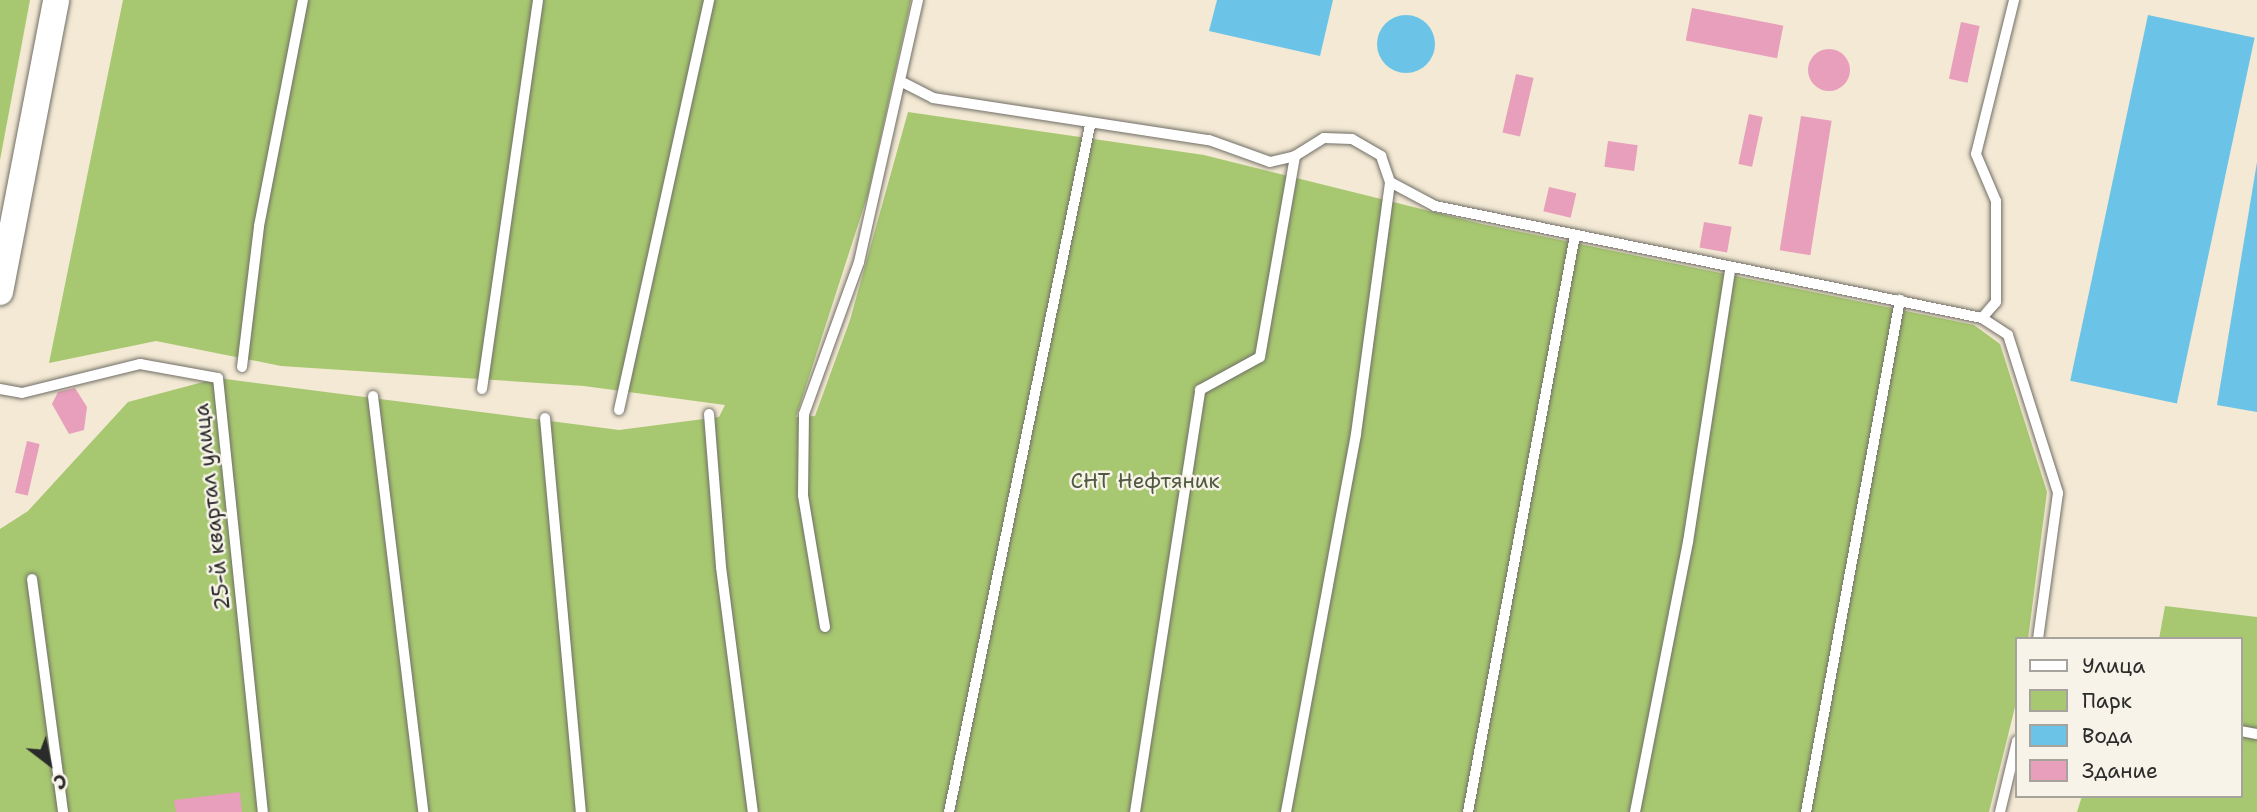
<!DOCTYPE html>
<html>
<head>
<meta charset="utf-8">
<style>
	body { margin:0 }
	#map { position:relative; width:2257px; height:812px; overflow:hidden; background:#f3e9d4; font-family:"Shantell Sans",sans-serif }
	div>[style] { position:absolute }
	.green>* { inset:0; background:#a7c870 }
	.water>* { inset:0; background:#6bc3e8; transform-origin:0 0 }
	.round { border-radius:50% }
	.building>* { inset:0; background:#e79fbb; transform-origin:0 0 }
	.roads { filter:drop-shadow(0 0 2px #716e66) drop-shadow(0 0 2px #716e66) }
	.service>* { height:10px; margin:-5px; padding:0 5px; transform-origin:5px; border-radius:5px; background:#fff }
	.tertiary>* { height:26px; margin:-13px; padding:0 13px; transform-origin:13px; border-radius:13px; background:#fff }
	span { translate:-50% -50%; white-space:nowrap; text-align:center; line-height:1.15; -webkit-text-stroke:5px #f7f3e8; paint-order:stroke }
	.park-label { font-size:21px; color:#505a40 }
	.street-label { font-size:21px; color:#2b2b2b }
	.legend { position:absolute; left:2015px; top:637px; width:228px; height:161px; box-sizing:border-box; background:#f7f3e8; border:2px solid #a5a39c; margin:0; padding:9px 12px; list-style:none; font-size:21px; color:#2b2b2b }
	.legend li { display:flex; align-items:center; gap:14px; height:35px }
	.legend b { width:35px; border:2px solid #a5a39c }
	.north { position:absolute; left:14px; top:728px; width:70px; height:70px; -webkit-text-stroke:5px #f7f3e8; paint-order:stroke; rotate:148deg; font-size:19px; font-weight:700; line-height:28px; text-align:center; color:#2b2b2b }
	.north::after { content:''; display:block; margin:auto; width:24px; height:32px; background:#2b2b2b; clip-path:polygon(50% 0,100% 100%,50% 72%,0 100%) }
</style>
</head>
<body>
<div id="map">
	<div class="green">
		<i style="clip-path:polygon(0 0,30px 0,0 160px)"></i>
		<i style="clip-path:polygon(123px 0,911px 0,868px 194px,796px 417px,815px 416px,850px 320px,908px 112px,1204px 155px,1482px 224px,1974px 325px,2000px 344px,2047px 492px,2028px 639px,2017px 639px,2017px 699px,1989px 812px,0 812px,0 529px,28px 511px,128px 402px,218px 378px,619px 430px,719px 417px,725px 405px,584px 386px,281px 366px,156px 341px,49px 363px)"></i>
		<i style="clip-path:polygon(2165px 606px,2257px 617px,2257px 812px,2077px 812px,2082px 796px,2241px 796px,2241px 639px,2159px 639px)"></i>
	</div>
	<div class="water">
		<i style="clip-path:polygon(1217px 0,1333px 0,1320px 56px,1209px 31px)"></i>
		<i style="left:2148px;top:15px;width:109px;height:374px;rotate:12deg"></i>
		<i class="round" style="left:1377px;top:15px;width:58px;height:58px"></i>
		<i style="clip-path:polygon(2257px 162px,2257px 412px,2217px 405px)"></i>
	</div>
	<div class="building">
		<i style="left:1692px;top:8px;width:93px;height:33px;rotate:11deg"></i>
		<i style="left:1961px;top:22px;width:19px;height:58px;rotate:12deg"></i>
		<i class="round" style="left:1808px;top:49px;width:42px;height:42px"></i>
		<i style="left:1516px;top:74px;width:18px;height:60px;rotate:13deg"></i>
		<i style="left:1749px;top:114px;width:14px;height:51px;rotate:12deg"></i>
		<i style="left:1801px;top:116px;width:31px;height:136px;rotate:9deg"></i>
		<i style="left:1608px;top:141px;width:30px;height:26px;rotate:8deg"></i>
		<i style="left:1549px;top:187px;width:28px;height:25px;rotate:13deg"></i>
		<i style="left:1704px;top:222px;width:28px;height:26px;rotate:10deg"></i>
		<i style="clip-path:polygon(75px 388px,87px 407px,84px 430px,69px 434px,52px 404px,58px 392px)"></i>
		<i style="left:27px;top:441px;width:13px;height:53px;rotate:13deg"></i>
		<i style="clip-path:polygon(240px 792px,242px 812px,176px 812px,174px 800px)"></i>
	</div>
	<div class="roads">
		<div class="service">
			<i style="left:904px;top:83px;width:33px;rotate:27deg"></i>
			<i style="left:933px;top:98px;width:279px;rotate:8.7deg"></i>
			<i style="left:1209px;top:140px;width:65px;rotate:19.8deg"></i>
			<i style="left:1270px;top:162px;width:26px;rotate:-13deg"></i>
			<i style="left:1295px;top:156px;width:34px;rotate:-32deg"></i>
			<i style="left:1324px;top:138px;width:28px;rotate:2deg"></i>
			<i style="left:1352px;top:139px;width:34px;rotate:30deg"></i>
			<i style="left:1381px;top:156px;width:28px;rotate:71deg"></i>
			<i style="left:1390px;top:182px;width:51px;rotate:28.1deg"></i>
			<i style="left:1435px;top:206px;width:558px;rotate:11.57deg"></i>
			<i style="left:1982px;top:318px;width:31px;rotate:33deg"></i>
			<i style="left:2008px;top:335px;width:166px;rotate:72.4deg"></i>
			<i style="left:2058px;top:493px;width:147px;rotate:97.8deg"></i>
			<i style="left:1982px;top:318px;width:21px;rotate:-49deg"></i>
			<i style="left:1996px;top:302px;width:101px;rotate:-90deg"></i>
			<i style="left:1996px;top:201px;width:51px;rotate:-113.1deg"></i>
			<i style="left:1976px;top:154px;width:159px;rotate:-76.1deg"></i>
			<i style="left:242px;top:367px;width:142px;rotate:-83.1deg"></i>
			<i style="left:259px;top:226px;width:230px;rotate:-79deg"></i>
			<i style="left:0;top:389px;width:22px;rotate:10deg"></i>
			<i style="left:22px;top:393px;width:122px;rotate:-13.8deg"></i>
			<i style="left:140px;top:364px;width:79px;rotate:10.2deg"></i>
			<i style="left:218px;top:378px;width:436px;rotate:84.1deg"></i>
			<i style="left:482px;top:389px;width:393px;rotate:-81.8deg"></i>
			<i style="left:373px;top:396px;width:419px;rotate:83.1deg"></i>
			<i style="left:619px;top:410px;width:420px;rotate:-77.6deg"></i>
			<i style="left:709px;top:414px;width:153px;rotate:85.5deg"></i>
			<i style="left:721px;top:567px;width:247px;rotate:82.6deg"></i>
			<i style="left:545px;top:418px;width:396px;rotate:84.8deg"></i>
			<i style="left:32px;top:579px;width:235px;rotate:82.4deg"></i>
			<i style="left:825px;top:627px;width:134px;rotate:-99.5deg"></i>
			<i style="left:803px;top:495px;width:81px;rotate:-89.3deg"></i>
			<i style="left:804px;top:414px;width:162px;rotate:-70.1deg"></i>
			<i style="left:859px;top:262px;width:269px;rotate:-77.3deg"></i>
			<i style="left:2241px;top:731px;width:16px;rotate:11deg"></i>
			<i style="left:949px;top:812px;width:700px;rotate:-78.39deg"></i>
			<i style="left:1135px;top:812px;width:427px;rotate:-81.2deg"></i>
			<i style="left:1200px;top:390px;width:68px;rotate:-28.8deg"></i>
			<i style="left:1260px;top:357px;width:204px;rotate:-80.1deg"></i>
			<i style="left:1286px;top:812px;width:384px;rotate:-79.5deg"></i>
			<i style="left:1356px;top:434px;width:254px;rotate:-82.3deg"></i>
			<i style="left:1468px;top:812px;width:587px;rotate:-79.49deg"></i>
			<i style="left:1635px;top:812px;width:275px;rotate:-78.9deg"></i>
			<i style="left:1688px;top:542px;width:275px;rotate:-81.2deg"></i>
			<i style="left:1806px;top:812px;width:521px;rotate:-79.6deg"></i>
			<i style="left:2000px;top:812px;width:73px;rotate:-76.5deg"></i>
		</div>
		<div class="tertiary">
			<i style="left:0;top:292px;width:297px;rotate:-79.1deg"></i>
		</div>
	</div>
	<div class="park-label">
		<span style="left:1145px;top:481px">СНТ Нефтяник</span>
	</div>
	<div class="street-label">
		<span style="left:212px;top:507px;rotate:-96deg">25-й квартал улица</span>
	</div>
	<ul class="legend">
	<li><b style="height:9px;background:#fff"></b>Улица</li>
	<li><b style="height:19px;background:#a7c870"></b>Парк</li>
	<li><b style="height:19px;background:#6bc3e8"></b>Вода</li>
	<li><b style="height:19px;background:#e79fbb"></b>Здание</li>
	</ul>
	<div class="north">С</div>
</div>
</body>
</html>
